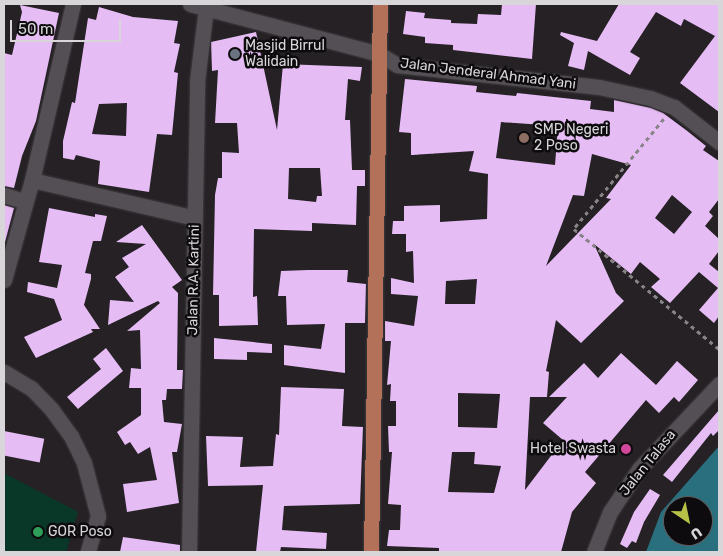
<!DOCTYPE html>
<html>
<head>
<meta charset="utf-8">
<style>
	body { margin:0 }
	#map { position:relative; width:723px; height:556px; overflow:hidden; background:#252125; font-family:Rubik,sans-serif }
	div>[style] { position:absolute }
	.green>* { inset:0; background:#0a3828 }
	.water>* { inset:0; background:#296f7d }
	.building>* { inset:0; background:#e6bcf5; transform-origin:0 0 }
	.path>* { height:2.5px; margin-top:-1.25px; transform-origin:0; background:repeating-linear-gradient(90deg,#878387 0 4px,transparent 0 8px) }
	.roads { filter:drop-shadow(0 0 1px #3f3b3f) drop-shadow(0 0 1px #3f3b3f) }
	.minor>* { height:15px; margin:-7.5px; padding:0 7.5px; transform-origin:7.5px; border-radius:7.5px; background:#544f54 }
	.major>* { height:15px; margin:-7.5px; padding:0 7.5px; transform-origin:7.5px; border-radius:7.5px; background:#b27158 }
	.dots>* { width:14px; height:14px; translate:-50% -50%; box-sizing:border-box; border:2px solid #0d0b0d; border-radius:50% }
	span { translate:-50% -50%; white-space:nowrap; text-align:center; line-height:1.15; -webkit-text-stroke:5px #0d0b0d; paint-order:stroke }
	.poi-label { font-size:14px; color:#d9d6d9 }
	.left { translate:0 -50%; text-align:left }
	.right { translate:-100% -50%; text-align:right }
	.street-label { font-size:14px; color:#d9d6d9 }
	.frame { position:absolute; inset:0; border:5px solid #d9d6d9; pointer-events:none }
	.north { position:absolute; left:663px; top:496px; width:50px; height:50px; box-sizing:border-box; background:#0d0b0d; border:1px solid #5f5c5f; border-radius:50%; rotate:146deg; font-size:14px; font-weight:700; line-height:20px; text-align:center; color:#d9d6d9 }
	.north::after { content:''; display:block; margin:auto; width:18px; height:22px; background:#b8c147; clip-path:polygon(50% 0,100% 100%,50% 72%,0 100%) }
	.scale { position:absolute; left:10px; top:20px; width:111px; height:22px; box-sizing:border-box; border:2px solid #d9d6d9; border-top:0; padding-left:6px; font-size:15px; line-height:18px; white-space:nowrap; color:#d9d6d9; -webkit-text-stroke:4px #0d0b0d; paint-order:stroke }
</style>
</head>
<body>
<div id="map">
	<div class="green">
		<i style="clip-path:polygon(4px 473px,78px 512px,66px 552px,4px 552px)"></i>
	</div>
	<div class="water">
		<i style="clip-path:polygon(evenodd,719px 446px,719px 552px,646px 552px,661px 512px,719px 446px,673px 506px,703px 506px,703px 536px,673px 536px,673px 506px)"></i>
	</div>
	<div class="building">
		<i style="clip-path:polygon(502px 4px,536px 4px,532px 59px,453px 50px,453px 45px,425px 43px,425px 37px,403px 34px,406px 11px,425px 13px,424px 18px,451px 20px,451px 23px,477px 24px,478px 14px,501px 15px)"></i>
		<i style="clip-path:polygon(619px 4px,719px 4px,719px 112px,680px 83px,715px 36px,684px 19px,681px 26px,656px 12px,630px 52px,640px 58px,630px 75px,588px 51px,584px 70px,568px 66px,574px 43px,560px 35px,561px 32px,597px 41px)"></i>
		<i style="clip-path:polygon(20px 5px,59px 13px,36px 121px,22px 156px,14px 188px,4px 186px,4px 53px,12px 55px,22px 12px)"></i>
		<i style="clip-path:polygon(evenodd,99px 7px,133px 17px,178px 21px,174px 43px,180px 44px,174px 72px,178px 73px,172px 135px,157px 134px,149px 192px,98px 184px,100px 161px,76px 155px,74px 160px,63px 158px,63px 141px,72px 102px,75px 103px,88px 18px,96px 20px,99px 7px,127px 103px,126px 136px,92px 134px,99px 104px,127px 103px)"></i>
		<i style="clip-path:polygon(evenodd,256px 32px,277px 130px,283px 64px,362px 67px,360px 81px,348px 79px,345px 120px,350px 120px,352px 170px,365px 170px,365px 186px,357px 186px,356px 225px,312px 223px,312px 231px,254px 229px,253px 297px,257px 296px,258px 325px,219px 326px,219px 295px,213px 295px,215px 195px,218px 178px,222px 178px,222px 152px,239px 153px,237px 123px,215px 123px,218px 70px,212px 71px,211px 42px,256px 32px,289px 168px,320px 168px,322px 196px,317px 196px,316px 202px,288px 199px,289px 168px)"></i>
		<i style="clip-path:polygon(evenodd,405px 79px,477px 86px,476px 92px,516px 96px,517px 93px,591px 101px,590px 109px,614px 112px,614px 100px,651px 108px,663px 113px,686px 130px,706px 146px,703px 150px,719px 161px,719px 199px,709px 212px,713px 216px,705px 226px,719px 239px,719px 251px,709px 264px,719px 272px,719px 316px,714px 323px,699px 310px,718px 288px,699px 272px,670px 303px,651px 287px,660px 279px,640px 262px,631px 274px,594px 244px,616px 293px,624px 301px,581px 343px,556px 320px,546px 371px,549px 372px,547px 397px,530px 397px,525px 490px,563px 440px,543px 423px,567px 397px,549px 397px,584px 363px,598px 378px,621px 353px,656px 385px,677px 361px,698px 380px,679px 402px,674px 397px,659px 413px,646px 400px,585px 472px,596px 483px,572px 512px,561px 552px,439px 552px,439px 548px,387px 546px,389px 530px,400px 530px,401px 505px,388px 504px,392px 452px,389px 452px,388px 426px,396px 426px,396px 401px,390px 401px,391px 384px,387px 385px,391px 341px,385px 341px,385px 321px,414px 326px,418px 296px,391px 294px,391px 278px,414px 283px,413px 251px,406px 252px,406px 234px,392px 234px,393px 221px,404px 221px,404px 206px,440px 205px,440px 222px,487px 219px,488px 174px,469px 171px,474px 151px,411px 155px,411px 133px,399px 132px,405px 79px,501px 122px,558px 126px,555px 165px,496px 158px,501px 122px,405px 79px,592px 154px,631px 165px,606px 198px,611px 199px,546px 266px,573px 195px,584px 196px,592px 154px,405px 79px,672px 195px,692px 212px,674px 234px,655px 218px,672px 195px,405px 79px,477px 279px,475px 304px,445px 304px,446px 281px,477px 279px,405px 79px,458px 393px,500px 394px,497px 428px,458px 427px,458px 393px,405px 79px,452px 452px,475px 452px,474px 464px,501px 466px,494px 493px,448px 492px,452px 452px)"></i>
		<i style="clip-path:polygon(4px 205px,14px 208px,4px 246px)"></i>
		<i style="clip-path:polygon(49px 208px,95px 217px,95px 214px,107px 216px,101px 241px,93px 241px,85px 273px,91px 274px,91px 279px,84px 305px,100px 329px,91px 329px,93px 332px,36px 358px,24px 337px,62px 320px,54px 299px,27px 292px,28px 282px,57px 288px,62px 265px,39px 262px)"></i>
		<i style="clip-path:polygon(142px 225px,182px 280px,172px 287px,178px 293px,177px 370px,183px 370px,182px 389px,167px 389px,166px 400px,162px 400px,164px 422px,182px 424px,177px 452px,172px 452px,179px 503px,127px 512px,123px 484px,157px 480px,150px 447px,138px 454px,130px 442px,125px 445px,117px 432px,141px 415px,141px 388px,129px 388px,131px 368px,141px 369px,140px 330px,127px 331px,160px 303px,158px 301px,108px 325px,110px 300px,134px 302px,115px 277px,129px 267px,122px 258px,146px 244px,116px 242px)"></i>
		<i style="clip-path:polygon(308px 270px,348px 270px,347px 282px,366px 284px,365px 323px,345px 323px,345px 373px,284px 365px,284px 345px,321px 349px,325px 324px,287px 325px,286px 296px,278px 296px,281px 271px)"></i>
		<i style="clip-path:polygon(214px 338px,272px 344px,272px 353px,247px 352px,247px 360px,214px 359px)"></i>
		<i style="clip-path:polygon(106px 348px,123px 371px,78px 409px,67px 397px,101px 369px,93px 359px)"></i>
		<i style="clip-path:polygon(281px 387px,344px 389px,342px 426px,363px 427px,360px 504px,284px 506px,282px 530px,327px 533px,326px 549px,281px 547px,280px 552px,256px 552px,263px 485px,208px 486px,206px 436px,243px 437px,240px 467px,273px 466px,276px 434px,279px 435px)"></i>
		<i style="clip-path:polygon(719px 410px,719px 430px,713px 436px,711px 433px,672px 482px,663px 475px)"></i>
		<i style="left:4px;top:431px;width:41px;height:24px;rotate:11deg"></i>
		<i style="clip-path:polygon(650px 489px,660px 495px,644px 522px,636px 543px,632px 541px,627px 548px,620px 544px,634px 512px)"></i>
		<i style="clip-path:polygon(123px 537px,180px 545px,180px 552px,120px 552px)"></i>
	</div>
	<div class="path">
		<i style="left:664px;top:119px;width:142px;rotate:129.3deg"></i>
		<i style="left:574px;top:229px;width:188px;rotate:39.6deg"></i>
	</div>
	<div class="roads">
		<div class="minor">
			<i style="left:190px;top:4px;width:196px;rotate:14.8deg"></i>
			<i style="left:379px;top:54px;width:21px;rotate:31deg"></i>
			<i style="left:397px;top:65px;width:203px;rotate:6.2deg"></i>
			<i style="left:599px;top:87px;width:52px;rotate:12.2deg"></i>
			<i style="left:650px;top:98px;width:26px;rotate:21deg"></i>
			<i style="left:674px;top:107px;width:57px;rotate:37.9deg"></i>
			<i style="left:32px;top:180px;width:167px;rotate:13.1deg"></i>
			<i style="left:4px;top:195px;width:21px;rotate:17deg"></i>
			<i style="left:4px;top:280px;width:104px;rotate:-74.4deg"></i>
			<i style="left:32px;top:180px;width:181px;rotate:-76.9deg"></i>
			<i style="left:4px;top:372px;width:31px;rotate:31deg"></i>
			<i style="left:31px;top:388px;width:30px;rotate:46deg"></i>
			<i style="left:52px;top:410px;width:32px;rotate:54deg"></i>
			<i style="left:71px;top:436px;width:30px;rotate:64deg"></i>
			<i style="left:84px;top:463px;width:55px;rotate:75.2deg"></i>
			<i style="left:98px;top:516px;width:37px;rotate:106deg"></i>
			<i style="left:189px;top:552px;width:471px;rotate:-89deg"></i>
			<i style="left:197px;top:81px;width:74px;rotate:-83deg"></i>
			<i style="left:594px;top:552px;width:43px;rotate:-68.2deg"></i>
			<i style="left:610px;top:512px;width:52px;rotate:-56deg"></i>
			<i style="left:639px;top:469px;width:117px;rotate:-46.7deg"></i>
		</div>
		<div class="major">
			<i style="left:371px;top:552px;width:548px;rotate:-89.06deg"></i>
		</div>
	</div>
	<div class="dots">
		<i style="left:235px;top:54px;background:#6b7280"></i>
		<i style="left:524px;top:138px;background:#8d6e63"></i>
		<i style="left:626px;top:449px;background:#d1479c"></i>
		<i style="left:38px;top:532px;background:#2e9e5b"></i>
	</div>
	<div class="poi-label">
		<span class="left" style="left:245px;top:54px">Masjid Birrul<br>Walidain</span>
		<span class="left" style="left:534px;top:138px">SMP Negeri<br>2 Poso</span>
		<span class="right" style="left:616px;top:449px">Hotel Swasta</span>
		<span class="left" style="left:48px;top:532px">GOR Poso</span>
	</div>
	<div class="street-label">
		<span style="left:488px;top:74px;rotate:7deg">Jalan Jenderal Ahmad Yani</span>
		<span style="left:194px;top:280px;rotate:-89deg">Jalan R.A. Kartini</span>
		<span style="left:648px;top:463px;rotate:-51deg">Jalan Talasa</span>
	</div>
	<div class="frame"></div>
	<div class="north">U</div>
	<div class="scale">50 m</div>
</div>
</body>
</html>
